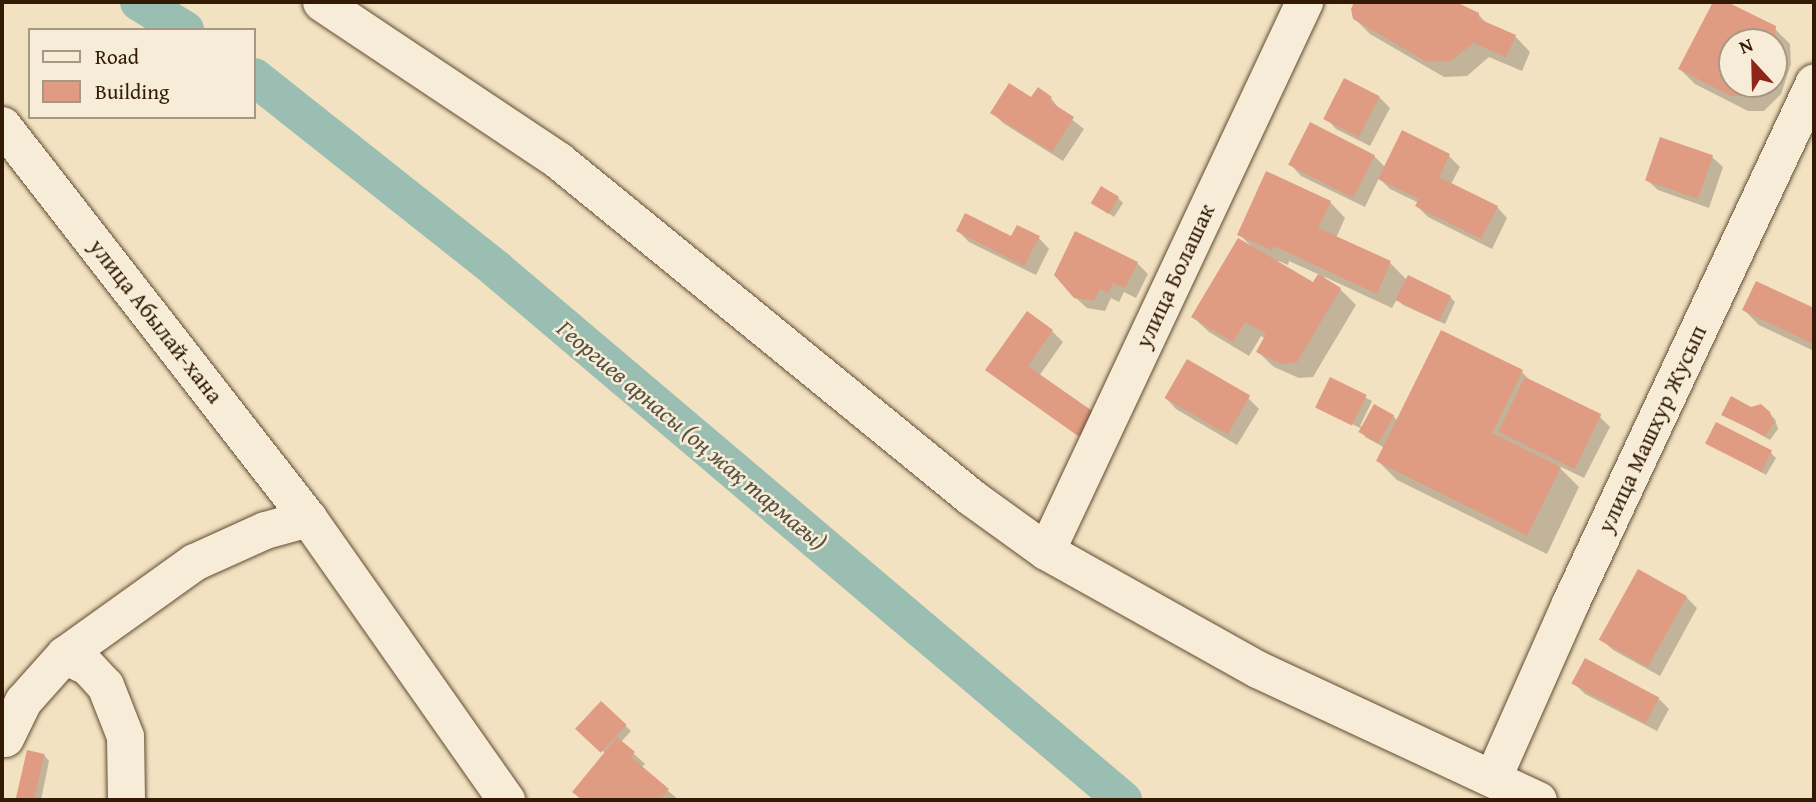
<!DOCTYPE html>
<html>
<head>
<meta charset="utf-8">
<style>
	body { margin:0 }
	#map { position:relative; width:1816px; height:802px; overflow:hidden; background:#f3e2c1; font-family:"Gentium Book Plus",serif }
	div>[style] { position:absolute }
	.shadow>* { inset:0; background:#0003 }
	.canal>* { height:38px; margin:-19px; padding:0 19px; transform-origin:19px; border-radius:19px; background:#9bbeb3 }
	.building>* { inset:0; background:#df9c82; transform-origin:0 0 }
	.roads { filter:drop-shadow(0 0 2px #624c33) drop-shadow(0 0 2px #624c33) }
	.minor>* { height:37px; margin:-18.5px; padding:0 18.5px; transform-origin:18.5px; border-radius:18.5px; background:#f7ecd7 }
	span { translate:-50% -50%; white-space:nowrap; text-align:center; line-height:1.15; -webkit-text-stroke:5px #f7ecd7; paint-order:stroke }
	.street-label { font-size:23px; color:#321a04 }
	.water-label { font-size:24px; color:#575341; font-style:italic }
	.frame { position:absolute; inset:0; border:4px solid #321a04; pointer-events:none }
	.legend { position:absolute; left:28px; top:28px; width:228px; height:91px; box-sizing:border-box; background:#f7ecd7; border:2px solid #a89883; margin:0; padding:9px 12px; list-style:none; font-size:21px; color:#321a04 }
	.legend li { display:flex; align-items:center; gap:14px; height:35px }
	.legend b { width:35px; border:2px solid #a89883 }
	.north { position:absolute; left:1718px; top:28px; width:70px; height:70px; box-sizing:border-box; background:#f7ecd7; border:2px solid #a89883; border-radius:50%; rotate:338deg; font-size:19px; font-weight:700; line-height:28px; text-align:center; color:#321a04 }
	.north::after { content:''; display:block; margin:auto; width:24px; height:32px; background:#8f2418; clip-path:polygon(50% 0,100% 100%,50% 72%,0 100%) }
</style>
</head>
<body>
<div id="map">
	<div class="shadow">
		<i style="clip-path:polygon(1225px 2px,1242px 2px,1238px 4px)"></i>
		<i style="clip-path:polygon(1356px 2px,1452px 2px,1478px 14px,1488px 25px,1515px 36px,1530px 52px,1522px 71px,1489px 57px,1467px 76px,1444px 77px,1370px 34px,1354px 18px,1353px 9px)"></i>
		<i style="clip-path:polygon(evenodd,1715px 2px,1723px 2px,1774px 28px,1790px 44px,1791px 64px,1781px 94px,1764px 111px,1748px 111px,1695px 84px,1680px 69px,1715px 2px,1732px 42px,1774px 42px,1774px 84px,1732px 84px,1732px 42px)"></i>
		<i style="clip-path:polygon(1379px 97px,1390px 108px,1370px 146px,1336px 129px,1326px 118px)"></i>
		<i style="clip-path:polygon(1051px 98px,1060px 110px,1084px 129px,1063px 161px,1003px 123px,992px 112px,1032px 99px)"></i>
		<i style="clip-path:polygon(1403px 133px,1449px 156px,1460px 167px,1451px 184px,1497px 207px,1507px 218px,1492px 249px,1428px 217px,1417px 206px,1419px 203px,1390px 189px,1379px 178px,1365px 207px,1301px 176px,1291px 165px,1374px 156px,1385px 167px)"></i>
		<i style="clip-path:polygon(1661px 139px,1712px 157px,1723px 167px,1709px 208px,1658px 190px,1647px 180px)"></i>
		<i style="clip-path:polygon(1118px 198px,1123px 203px,1114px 217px,1093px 203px)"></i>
		<i style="clip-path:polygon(evenodd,1330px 202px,1345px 218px,1336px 238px,1390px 263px,1407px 280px,1450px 297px,1455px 302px,1445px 324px,1403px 305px,1397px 299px,1392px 308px,1325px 277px,1323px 279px,1340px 289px,1356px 305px,1313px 377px,1299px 378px,1274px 367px,1258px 352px,1266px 339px,1261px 336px,1249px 356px,1209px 332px,1193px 317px,1251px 246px,1239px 234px,1330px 202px,1279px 261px,1288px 265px,1289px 261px,1320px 275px,1314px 284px,1277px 263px,1279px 261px)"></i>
		<i style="clip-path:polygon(958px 231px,1012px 239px,1039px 238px,1049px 249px,1036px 275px,969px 242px)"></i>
		<i style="clip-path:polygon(1137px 263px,1148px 274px,1136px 298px,1124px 292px,1119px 302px,1111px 298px,1105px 311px,1087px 308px,1075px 297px)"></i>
		<i style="clip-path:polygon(1756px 283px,1814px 310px,1814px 351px,1759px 325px,1744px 310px)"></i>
		<i style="clip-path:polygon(1052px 331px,1063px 342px,1039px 376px,1094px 414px,1086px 440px,987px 370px)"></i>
		<i style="clip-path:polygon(1522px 372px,1532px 383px,1599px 416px,1610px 427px,1584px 478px,1557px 465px,1579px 487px,1547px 554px,1397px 480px,1378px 461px,1385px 448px,1365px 437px,1362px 429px,1319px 407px,1331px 380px,1372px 401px,1360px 426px,1363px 428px,1393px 416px,1398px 421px)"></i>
		<i style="clip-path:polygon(1166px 398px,1248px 398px,1259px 409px,1237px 445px,1176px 409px)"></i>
		<i style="clip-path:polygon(1761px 406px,1775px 419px,1778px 429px,1770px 440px,1723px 414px)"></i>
		<i style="clip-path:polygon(1707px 442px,1770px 452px,1776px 458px,1766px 475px)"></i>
		<i style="clip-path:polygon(1686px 597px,1697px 608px,1660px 676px,1613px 650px,1602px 640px)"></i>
		<i style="clip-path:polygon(1574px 683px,1658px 698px,1669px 709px,1657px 731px,1585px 694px)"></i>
		<i style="clip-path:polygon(601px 703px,631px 731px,621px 742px,645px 764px,641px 768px,679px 800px,583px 800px,575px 792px,606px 754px,578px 729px)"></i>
		<i style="clip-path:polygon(29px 752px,44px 755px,49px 761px,41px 800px,18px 800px)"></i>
	</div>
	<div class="canal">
		<i style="left:139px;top:2px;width:54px;rotate:31.3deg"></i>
		<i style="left:254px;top:77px;width:309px;rotate:38.4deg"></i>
		<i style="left:496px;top:269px;width:822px;rotate:40.26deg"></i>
	</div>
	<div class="building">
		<i style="clip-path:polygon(1354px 2px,1456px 2px,1479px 13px,1479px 19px,1516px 35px,1506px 57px,1473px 43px,1451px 61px,1427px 62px,1353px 19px,1351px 9px)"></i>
		<i style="clip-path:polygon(1713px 2px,1727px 2px,1776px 26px,1774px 54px,1774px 42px,1732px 42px,1732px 84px,1760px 84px,1748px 96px,1731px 96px,1678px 69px)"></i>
		<i style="left:1344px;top:78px;width:40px;height:46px;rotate:27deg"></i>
		<i style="clip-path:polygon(1009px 83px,1031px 97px,1038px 87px,1052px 97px,1049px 101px,1074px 117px,1052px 152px,990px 113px)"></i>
		<i style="left:1310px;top:122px;width:73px;height:48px;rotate:27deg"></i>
		<i style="clip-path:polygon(1402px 130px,1450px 154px,1439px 177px,1498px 206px,1481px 239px,1415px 206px,1419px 199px,1378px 179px)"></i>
		<i style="left:1660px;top:137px;width:56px;height:46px;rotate:19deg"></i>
		<i style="clip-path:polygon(1266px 171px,1331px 201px,1318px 228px,1391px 261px,1377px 294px,1274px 246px,1272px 250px,1237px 235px)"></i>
		<i style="left:1101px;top:186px;width:21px;height:20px;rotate:31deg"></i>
		<i style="clip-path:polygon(965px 213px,1011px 236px,1017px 225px,1040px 236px,1024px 266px,956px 231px)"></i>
		<i style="clip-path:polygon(1075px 231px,1138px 262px,1125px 288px,1113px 283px,1108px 293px,1100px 289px,1094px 301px,1074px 298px,1054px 275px)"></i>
		<i style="clip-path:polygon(1238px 238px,1313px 282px,1318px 274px,1341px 288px,1297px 362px,1282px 364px,1256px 352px,1266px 334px,1245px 322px,1233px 342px,1191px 317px)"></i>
		<i style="left:1408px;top:275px;width:48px;height:28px;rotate:26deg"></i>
		<i style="clip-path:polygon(1756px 281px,1814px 308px,1814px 344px,1742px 310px)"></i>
		<i style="clip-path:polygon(1027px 311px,1053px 330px,1028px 366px,1095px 413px,1078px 436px,985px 370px)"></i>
		<i style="clip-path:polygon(1441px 330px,1523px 370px,1492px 433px,1561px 467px,1527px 536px,1376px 461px)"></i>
		<i style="left:1187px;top:359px;width:73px;height:45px;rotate:30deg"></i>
		<i style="left:1330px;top:377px;width:41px;height:34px;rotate:26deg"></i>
		<i style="left:1525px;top:377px;width:85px;height:61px;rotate:26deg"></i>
		<i style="clip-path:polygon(1731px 396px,1751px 407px,1761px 404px,1770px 412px,1774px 423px,1765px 436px,1721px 415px)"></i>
		<i style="left:1374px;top:404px;width:23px;height:32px;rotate:29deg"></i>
		<i style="left:1716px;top:422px;width:63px;height:24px;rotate:27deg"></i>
		<i style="left:1638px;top:569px;width:56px;height:81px;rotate:29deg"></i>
		<i style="left:1585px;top:658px;width:84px;height:29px;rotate:28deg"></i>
		<i style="left:601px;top:701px;width:35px;height:38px;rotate:43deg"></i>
		<i style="clip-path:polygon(617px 737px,635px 752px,631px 757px,669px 789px,660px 800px,582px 800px,572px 792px)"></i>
		<i style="left:27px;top:750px;width:18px;height:51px;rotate:13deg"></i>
	</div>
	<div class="roads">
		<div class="minor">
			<i style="left:321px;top:2px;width:286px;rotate:33.7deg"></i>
			<i style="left:559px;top:161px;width:532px;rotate:39.2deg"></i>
			<i style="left:971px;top:497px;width:92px;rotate:35.8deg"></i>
			<i style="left:1046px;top:551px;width:242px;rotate:29.2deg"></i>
			<i style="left:1257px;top:669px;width:310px;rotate:25deg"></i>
			<i style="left:2px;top:125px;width:498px;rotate:52.1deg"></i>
			<i style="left:308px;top:518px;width:345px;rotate:54.9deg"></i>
			<i style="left:1046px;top:551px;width:607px;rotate:-64.83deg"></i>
			<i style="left:64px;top:655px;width:25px;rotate:26deg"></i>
			<i style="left:87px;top:666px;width:26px;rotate:47deg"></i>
			<i style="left:105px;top:685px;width:55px;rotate:68.6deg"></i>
			<i style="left:125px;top:736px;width:64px;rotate:89.1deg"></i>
			<i style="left:5px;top:738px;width:41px;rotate:-64.1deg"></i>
			<i style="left:23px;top:701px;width:62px;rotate:-48.3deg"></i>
			<i style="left:64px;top:655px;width:160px;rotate:-35.6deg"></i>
			<i style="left:194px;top:562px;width:78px;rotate:-24.3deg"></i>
			<i style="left:265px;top:530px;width:45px;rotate:-15.6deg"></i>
			<i style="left:1493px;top:777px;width:190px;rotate:-66.1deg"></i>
			<i style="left:1570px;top:603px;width:575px;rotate:-64.9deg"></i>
		</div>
	</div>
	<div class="street-label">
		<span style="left:1175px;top:276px;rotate:-65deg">улица Болашак</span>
		<span style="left:156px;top:321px;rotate:52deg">улица Абылай-хана</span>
		<span style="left:1652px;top:429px;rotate:-65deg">улица Машхур Жусып</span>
	</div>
	<div class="water-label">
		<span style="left:692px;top:435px;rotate:40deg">Георгиев арнасы (оң жақ тармағы)</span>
	</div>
	<div class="frame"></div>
	<ul class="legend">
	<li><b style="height:9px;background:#f7ecd7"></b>Road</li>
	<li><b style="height:19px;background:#df9c82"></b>Building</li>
	</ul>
	<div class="north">N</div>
</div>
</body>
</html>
